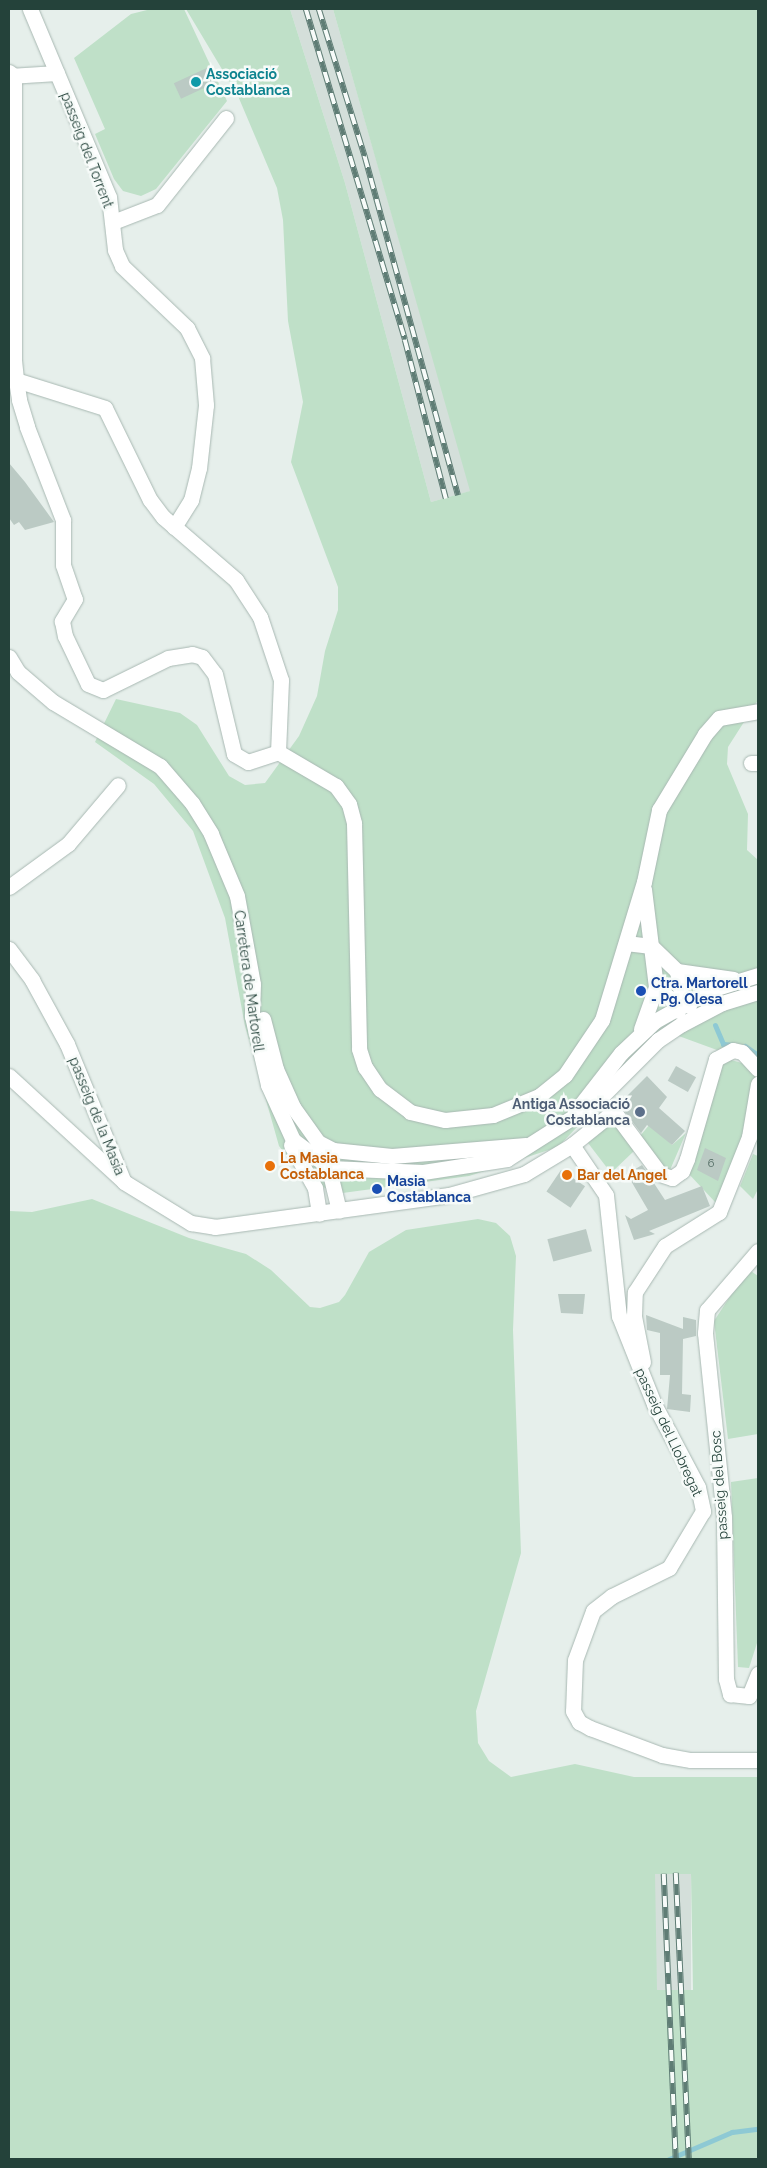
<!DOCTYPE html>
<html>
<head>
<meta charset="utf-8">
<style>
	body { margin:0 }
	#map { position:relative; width:767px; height:2168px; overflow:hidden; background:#e6efeb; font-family:Raleway,sans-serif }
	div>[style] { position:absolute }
	.built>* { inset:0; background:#d4dfda; transform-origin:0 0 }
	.green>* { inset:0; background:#bfe0c8 }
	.stream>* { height:5px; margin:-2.5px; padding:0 2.5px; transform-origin:2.5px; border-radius:2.5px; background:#8ec9d4 }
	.building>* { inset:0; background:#bbcac4; transform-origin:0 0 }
	.roads { filter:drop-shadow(0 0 1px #a8b8b2) drop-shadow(0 0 1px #a8b8b2) }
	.minor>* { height:15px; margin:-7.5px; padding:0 7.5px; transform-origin:7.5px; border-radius:7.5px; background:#fff }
	.secondary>* { height:15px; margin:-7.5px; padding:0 7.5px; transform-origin:7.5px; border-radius:7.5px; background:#fff }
	.rail>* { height:5.5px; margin-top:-2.75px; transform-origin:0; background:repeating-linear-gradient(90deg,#f7fbf9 0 11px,#5f7d75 0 22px); box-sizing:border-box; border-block:1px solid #5f7d75 }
	.dots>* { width:14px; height:14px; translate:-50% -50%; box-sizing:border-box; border:2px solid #f7fbf9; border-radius:50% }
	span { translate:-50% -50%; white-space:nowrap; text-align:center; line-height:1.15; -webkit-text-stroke:5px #f7fbf9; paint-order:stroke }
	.number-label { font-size:11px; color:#4a645c }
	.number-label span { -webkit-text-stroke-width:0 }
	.culture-label { font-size:14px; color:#0d838f; font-weight:700 }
	.left { translate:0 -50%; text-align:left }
	.street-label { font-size:14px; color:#24423a }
	.transit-label { font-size:14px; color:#164399; font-weight:700 }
	.service-label { font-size:14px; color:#4e5e75; font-weight:700 }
	.right { translate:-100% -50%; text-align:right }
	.food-label { font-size:14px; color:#c56008; font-weight:700 }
	.frame { position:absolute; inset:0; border:10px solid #24423a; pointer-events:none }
</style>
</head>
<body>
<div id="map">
	<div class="built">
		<i style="clip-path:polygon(290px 9px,333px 9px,471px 491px,431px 502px,345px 183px)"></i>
		<i style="left:655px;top:1874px;width:36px;height:117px"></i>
	</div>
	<div class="green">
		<i style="clip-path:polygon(151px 9px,184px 9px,227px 101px,156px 189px,141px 196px,123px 191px,114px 179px,95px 134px,105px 129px,74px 58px,131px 14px)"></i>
		<i style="clip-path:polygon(186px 9px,290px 9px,345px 183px,431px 502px,470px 491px,333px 9px,758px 9px,758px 700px,728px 747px,727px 764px,748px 814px,747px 850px,758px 860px,758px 1065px,741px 1053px,717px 1050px,676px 1035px,634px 1067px,558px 1147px,469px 1176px,335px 1194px,299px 1172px,279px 1146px,245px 1026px,225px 918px,193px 831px,154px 784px,95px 742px,116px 699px,180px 713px,197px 725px,229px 776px,245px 785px,265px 783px,299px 736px,317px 696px,325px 651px,338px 610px,338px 587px,291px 462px,303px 402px,288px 321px,283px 220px,277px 188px,238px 96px)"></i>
		<i style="clip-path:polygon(728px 1059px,752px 1066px,756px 1080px,744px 1141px,716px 1203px,687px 1172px,718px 1067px)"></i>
		<i style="clip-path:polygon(613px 1122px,634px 1151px,611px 1173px,588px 1143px)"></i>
		<i style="clip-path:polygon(650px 1124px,672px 1145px,686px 1133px,670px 1170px,662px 1166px,640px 1136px)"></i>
		<i style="clip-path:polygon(753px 1154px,758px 1156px,758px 1189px,753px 1199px,740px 1186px)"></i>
		<i style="clip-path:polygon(evenodd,92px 1199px,189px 1238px,246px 1254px,271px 1270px,310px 1307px,320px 1308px,339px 1302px,345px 1295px,369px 1252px,406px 1230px,478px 1219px,496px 1223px,510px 1236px,516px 1256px,513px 1330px,521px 1553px,476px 1711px,478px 1743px,489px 1761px,511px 1777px,575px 1764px,634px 1777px,758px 1777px,758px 2159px,9px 2159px,9px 1211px,32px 1212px,92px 1199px,655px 1874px,691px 1874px,693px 1990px,657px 1990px,655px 1874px)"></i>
		<i style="clip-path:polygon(748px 1269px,758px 1276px,758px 1434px,728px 1439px,714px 1321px)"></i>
		<i style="clip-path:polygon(758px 1478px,758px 1640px,749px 1668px,738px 1667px,731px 1482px)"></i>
	</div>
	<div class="stream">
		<i style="left:715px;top:1025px;width:21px;rotate:67deg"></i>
		<i style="left:723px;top:1044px;width:11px;rotate:5deg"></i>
		<i style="left:745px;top:1046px;width:16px;rotate:35deg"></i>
		<i style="left:669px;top:2159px;width:69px;rotate:-23.2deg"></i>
		<i style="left:732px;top:2132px;width:26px;rotate:-7deg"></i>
	</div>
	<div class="building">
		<i style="left:211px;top:66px;width:17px;height:41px;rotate:65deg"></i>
		<i style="clip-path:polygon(9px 463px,25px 482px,54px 522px,25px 530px,19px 522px,14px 525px,9px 518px)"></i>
		<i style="left:676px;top:1066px;width:23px;height:17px;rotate:29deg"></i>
		<i style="clip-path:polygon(647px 1076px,667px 1097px,659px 1108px,685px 1131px,672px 1145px,647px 1125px,641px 1133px,619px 1104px)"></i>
		<i style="clip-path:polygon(705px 1148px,726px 1158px,718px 1181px,697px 1170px)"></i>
		<i style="clip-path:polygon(642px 1165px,665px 1200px,702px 1186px,710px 1206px,649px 1231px,655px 1234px,634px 1240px,625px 1215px,631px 1219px,648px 1210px,627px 1174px)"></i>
		<i style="left:561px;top:1170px;width:29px;height:26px;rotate:34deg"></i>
		<i style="left:586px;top:1229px;width:23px;height:40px;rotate:75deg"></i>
		<i style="clip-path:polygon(558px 1294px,585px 1294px,583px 1314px,561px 1313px)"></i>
		<i style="clip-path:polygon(646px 1315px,683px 1329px,683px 1317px,696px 1320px,696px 1336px,683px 1339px,682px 1394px,691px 1395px,690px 1412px,667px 1409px,670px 1375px,660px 1375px,660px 1333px,647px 1330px)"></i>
	</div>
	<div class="roads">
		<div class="minor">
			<i style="left:30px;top:9px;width:204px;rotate:67.2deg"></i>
			<i style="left:109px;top:197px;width:53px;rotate:83.5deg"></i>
			<i style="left:115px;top:250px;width:17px;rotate:66deg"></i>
			<i style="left:122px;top:266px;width:90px;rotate:43.6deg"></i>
			<i style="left:187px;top:328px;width:34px;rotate:63deg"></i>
			<i style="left:202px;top:358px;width:47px;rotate:85.1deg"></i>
			<i style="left:206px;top:405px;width:63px;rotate:96.3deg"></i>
			<i style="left:199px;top:468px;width:33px;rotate:104deg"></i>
			<i style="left:191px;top:500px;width:32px;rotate:122deg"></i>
			<i style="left:9px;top:72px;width:6px;rotate:39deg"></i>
			<i style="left:14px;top:76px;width:284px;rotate:90deg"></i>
			<i style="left:14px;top:360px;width:20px;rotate:84deg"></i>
			<i style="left:16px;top:380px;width:20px;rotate:81deg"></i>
			<i style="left:19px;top:400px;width:28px;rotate:73deg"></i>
			<i style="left:27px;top:427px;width:100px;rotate:68.8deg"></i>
			<i style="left:63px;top:520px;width:45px;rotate:90deg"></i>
			<i style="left:63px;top:565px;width:36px;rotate:71deg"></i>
			<i style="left:75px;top:599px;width:26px;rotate:121deg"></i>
			<i style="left:62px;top:621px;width:15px;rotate:79deg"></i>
			<i style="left:65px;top:636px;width:53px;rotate:64.4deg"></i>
			<i style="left:88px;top:684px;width:16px;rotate:22deg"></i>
			<i style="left:103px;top:690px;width:72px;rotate:-26.2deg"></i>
			<i style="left:168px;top:658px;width:24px;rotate:-9deg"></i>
			<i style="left:192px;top:654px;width:10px;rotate:17deg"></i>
			<i style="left:202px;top:657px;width:21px;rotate:53deg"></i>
			<i style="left:215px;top:674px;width:82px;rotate:76.6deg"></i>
			<i style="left:234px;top:754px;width:16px;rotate:30deg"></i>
			<i style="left:248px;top:762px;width:32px;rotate:-18deg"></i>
			<i style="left:278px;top:752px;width:72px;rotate:-87.6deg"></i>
			<i style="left:281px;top:680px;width:66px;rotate:-108.4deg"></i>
			<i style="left:260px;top:617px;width:44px;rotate:-123deg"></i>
			<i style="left:236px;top:580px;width:96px;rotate:-139.2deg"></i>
			<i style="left:163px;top:517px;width:21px;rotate:-127deg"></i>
			<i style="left:150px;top:500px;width:102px;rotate:-116.1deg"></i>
			<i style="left:105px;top:408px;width:93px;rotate:-162.5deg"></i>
			<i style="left:9px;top:76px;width:48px;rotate:-3.6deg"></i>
			<i style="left:113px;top:222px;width:47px;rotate:-21.1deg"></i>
			<i style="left:157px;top:205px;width:111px;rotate:-51.6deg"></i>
			<i style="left:751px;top:763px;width:7px"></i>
			<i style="left:644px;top:882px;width:74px;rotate:-78.2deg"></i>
			<i style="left:659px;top:810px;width:89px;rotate:-58.8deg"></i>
			<i style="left:705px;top:734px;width:21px;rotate:-49deg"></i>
			<i style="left:719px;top:718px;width:40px;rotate:-10deg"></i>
			<i style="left:9px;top:887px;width:73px;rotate:-36.1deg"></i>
			<i style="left:68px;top:844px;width:77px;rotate:-49.7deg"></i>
			<i style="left:9px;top:949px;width:39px;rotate:53deg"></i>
			<i style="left:32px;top:980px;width:73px;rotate:61.3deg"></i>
			<i style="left:67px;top:1044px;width:149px;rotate:67.6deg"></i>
			<i style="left:124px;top:1182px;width:79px;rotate:31.5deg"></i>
			<i style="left:191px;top:1223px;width:24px;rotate:9deg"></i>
			<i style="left:215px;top:1227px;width:236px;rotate:-7.8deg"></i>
			<i style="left:449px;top:1195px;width:78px;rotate:-15.6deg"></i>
			<i style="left:524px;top:1174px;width:56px;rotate:-31.1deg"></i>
			<i style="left:572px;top:1145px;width:60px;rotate:55.8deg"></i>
			<i style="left:606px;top:1195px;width:122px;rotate:83.9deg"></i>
			<i style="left:619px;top:1316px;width:95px;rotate:68.3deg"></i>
			<i style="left:654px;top:1404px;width:94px;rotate:62.1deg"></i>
			<i style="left:698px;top:1487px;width:25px;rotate:78deg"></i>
			<i style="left:703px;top:1511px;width:66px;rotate:120.8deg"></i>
			<i style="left:669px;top:1568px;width:64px;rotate:153.8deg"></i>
			<i style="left:612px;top:1596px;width:24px;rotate:142deg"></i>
			<i style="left:593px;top:1611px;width:52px;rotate:110.2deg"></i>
			<i style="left:575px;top:1660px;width:51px;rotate:92.2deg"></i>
			<i style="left:573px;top:1711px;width:13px;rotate:61deg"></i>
			<i style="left:579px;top:1722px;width:13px;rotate:29deg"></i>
			<i style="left:590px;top:1728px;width:77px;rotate:20.6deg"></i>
			<i style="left:662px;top:1755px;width:29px;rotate:10deg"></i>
			<i style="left:691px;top:1760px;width:67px"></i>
			<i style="left:9px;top:1076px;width:154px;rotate:42.6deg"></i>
			<i style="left:572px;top:1145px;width:46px;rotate:-38.9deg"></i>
			<i style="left:608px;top:1116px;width:9px"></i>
			<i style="left:617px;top:1116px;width:72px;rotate:53.4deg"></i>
			<i style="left:660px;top:1174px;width:13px;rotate:18deg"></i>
			<i style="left:672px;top:1178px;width:12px;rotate:-35deg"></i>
			<i style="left:682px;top:1171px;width:13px;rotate:-67deg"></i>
			<i style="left:687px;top:1159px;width:104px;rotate:-73.8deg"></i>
			<i style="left:716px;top:1059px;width:19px;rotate:-28deg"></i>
			<i style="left:733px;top:1050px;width:9px;rotate:13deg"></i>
			<i style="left:742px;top:1052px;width:23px;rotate:47deg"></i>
			<i style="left:758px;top:1251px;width:78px;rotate:130.8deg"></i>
			<i style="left:707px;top:1310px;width:23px;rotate:95deg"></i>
			<i style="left:705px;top:1333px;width:185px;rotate:84.1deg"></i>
			<i style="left:724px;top:1517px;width:162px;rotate:89.3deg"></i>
			<i style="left:726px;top:1679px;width:16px;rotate:75deg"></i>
			<i style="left:730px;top:1694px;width:19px;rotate:6deg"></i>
			<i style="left:749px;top:1696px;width:24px;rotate:-68deg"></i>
			<i style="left:643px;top:1362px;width:47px;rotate:-101.1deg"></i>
			<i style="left:634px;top:1316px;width:24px;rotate:-88deg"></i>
			<i style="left:635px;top:1292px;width:55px;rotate:-56.9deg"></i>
			<i style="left:665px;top:1246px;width:64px;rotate:-32.2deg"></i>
			<i style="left:719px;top:1212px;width:81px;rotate:-68.2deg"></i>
			<i style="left:749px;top:1137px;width:54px;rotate:-80.4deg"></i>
		</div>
		<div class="secondary">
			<i style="left:9px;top:657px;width:17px;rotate:59deg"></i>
			<i style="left:18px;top:672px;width:46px;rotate:40.6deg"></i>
			<i style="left:53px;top:702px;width:125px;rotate:30.9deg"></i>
			<i style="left:160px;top:766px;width:49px;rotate:49.1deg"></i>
			<i style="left:192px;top:803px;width:36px;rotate:58deg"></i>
			<i style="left:211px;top:834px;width:67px;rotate:67.2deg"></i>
			<i style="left:237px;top:896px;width:89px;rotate:79.7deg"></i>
			<i style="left:253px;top:984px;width:32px;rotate:92deg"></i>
			<i style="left:252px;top:1016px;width:71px;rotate:76.9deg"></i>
			<i style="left:268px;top:1085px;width:60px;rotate:65.6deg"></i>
			<i style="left:293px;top:1140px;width:46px;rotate:37.1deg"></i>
			<i style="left:330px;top:1168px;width:93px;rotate:2.5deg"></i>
			<i style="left:423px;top:1172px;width:85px;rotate:-8.8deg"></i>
			<i style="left:507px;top:1159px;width:104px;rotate:-32.5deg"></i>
			<i style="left:595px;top:1103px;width:89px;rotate:-45deg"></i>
			<i style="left:658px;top:1040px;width:29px;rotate:-34deg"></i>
			<i style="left:682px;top:1024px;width:45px;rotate:-27.7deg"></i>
			<i style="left:722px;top:1003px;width:38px;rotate:-17deg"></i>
			<i style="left:278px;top:752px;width:67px;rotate:30.4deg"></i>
			<i style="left:336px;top:786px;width:22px;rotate:54deg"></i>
			<i style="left:349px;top:804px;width:20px;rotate:75deg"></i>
			<i style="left:354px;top:823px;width:226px;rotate:88.7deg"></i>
			<i style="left:359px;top:1049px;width:19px;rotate:72deg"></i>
			<i style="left:365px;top:1067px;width:27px;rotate:56deg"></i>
			<i style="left:380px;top:1089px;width:38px;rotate:37deg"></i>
			<i style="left:410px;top:1112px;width:36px;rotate:13deg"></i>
			<i style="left:445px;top:1120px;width:48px;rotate:-5.9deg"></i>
			<i style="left:493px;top:1115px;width:50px;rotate:-22.4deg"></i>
			<i style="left:539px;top:1096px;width:33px;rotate:-39deg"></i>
			<i style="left:565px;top:1075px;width:66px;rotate:-56.1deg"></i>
			<i style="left:602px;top:1020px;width:144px;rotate:-73.1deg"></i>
			<i style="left:626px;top:943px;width:25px;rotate:7deg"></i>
			<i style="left:651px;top:946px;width:36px;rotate:44deg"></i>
			<i style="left:677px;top:971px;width:57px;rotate:8.1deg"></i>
			<i style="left:677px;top:971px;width:22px;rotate:80deg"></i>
			<i style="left:681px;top:993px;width:18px;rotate:99deg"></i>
			<i style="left:656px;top:987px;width:21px;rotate:39deg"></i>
			<i style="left:672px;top:1000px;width:18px;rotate:19deg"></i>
			<i style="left:263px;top:1019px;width:52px;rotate:75.4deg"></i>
			<i style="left:276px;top:1069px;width:42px;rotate:65.9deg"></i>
			<i style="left:293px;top:1107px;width:43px;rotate:54.5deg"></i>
			<i style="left:318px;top:1142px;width:17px;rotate:28deg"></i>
			<i style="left:333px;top:1150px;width:59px;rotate:5.8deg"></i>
			<i style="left:392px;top:1156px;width:134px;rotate:-4.7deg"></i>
			<i style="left:641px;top:1029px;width:45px;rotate:-70.3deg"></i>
			<i style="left:656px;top:987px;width:99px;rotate:-97deg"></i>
			<i style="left:575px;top:1112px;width:75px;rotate:-52.1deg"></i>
			<i style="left:621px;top:1053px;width:47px;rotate:-43.3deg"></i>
			<i style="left:655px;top:1021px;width:63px;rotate:-29.4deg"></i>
			<i style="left:710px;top:990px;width:50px;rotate:-17.4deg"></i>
			<i style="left:291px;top:1145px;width:49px;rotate:60.8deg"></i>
			<i style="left:315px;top:1188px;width:26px;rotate:81deg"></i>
			<i style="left:327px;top:1161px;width:51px;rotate:76.5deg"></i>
		</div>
	</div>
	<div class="rail">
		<i style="left:306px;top:9px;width:345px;rotate:73.3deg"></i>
		<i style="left:405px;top:340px;width:164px;rotate:75.5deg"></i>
		<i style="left:319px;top:9px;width:155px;rotate:72.7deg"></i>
		<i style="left:365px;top:157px;width:351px;rotate:74.6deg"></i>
		<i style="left:676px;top:1873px;width:286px;rotate:87.4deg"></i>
		<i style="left:664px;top:1874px;width:285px;rotate:87.6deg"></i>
	</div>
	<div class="dots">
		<i style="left:196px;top:82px;background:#0f9aa8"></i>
		<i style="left:641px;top:991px;background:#1a4fb4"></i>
		<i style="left:640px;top:1112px;background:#5c6f8a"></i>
		<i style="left:270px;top:1166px;background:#e8710a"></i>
		<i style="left:567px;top:1175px;background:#e8710a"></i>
		<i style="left:377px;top:1189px;background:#1a4fb4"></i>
	</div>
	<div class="number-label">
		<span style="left:711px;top:1164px">6</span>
	</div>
	<div class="culture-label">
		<span class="left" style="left:206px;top:82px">Associació<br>Costablanca</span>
	</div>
	<div class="street-label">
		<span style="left:87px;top:150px;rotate:69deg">passeig del Torrent</span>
		<span style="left:249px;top:981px;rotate:82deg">Carretera de Martorell</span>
		<span style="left:97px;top:1116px;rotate:68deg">passeig de la Masia</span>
		<span style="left:669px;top:1432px;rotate:65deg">passeig del Llobregat</span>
		<span style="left:719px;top:1485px;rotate:-94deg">passeig del Bosc</span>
	</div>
	<div class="transit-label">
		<span class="left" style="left:651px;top:991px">Ctra. Martorell<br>- Pg. Olesa</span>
		<span class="left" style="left:387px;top:1189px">Masia<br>Costablanca</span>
	</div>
	<div class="service-label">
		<span class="right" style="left:630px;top:1112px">Antiga Associació<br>Costablanca</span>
	</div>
	<div class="food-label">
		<span class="left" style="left:280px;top:1166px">La Masia<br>Costablanca</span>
		<span class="left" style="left:577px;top:1175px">Bar del Angel</span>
	</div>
	<div class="frame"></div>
</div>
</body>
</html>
